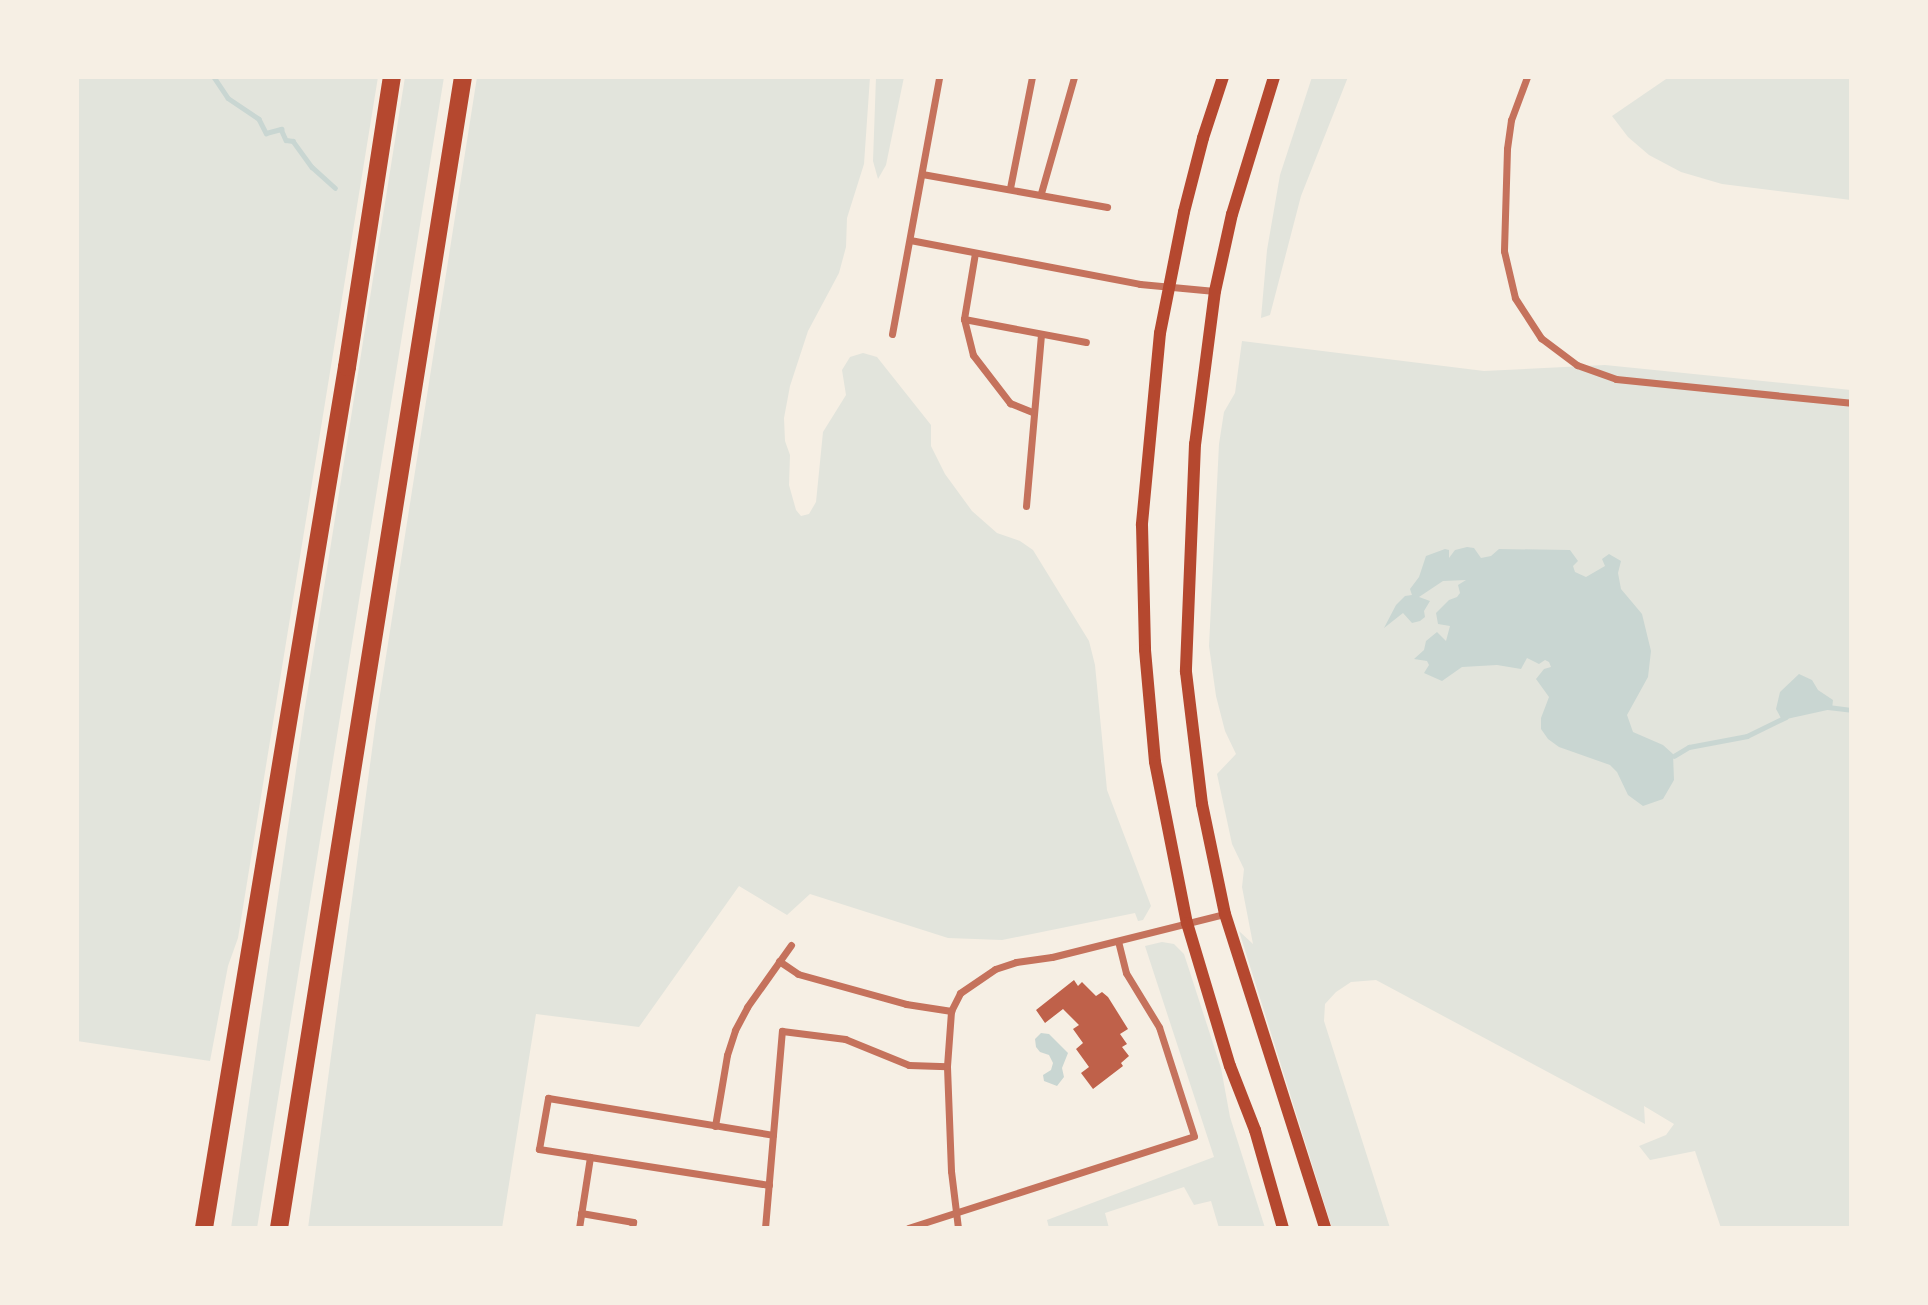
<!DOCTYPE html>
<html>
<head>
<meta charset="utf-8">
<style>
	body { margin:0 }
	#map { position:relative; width:1928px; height:1305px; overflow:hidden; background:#f6efe4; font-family:"DejaVu Sans",sans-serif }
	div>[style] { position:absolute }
	.green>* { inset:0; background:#e2e4dc }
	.water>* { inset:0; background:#c9d6d2 }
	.stream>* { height:4.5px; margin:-2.25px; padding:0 2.25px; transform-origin:2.25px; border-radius:2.25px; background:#c9d6d2 }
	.building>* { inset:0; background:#bf614a }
	.minor>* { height:7px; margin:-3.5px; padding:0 3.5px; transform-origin:3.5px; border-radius:3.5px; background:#c5725c }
	.secondary>* { height:12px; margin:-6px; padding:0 6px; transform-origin:6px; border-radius:6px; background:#b5482f }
	.motorway>* { height:18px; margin:-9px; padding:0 9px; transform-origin:9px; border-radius:9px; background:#b5482f }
	span { translate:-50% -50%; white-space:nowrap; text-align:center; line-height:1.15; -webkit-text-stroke:5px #f6efe4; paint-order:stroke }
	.frame { position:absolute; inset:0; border:79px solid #f6efe4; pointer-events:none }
</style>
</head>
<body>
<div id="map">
	<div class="green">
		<i style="clip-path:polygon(77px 77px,378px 77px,238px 938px,228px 966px,210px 1061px,77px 1041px)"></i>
		<i style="clip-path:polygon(405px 77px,444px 77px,257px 1228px,231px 1228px,304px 714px)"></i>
		<i style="clip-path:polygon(477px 77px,870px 77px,864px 164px,847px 218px,846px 247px,839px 273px,808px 331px,790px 386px,784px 418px,785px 441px,790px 455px,789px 485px,796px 510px,801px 516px,809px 514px,816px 502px,823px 432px,846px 395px,842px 370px,850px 357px,863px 353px,877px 357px,931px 425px,931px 446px,945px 474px,972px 511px,997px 533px,1020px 541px,1033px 550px,1089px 641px,1095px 665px,1107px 790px,1151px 906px,1143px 920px,1138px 921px,1135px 913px,1002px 940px,948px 938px,810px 894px,787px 915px,739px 886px,639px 1027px,536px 1014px,502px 1228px,308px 1228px,376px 720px)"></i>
		<i style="clip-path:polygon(876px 77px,904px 77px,886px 165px,878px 179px,873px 161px)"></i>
		<i style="clip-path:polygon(1312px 77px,1348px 77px,1301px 196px,1270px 315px,1261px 318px,1267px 250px,1280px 175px)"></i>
		<i style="clip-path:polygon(1669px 77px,1851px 77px,1851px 200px,1722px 184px,1681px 172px,1649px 155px,1628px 137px,1612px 116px)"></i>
		<i style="clip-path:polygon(1242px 341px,1484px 371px,1605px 365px,1851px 390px,1851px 1228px,1721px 1228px,1695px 1151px,1650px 1160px,1639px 1146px,1666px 1135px,1674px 1124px,1644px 1106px,1645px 1124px,1376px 980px,1351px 982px,1336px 992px,1325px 1004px,1324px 1021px,1390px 1228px,1332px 1228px,1239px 931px,1253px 944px,1242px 887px,1244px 869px,1232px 844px,1217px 774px,1236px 754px,1225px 731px,1216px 696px,1209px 646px,1219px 444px,1224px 412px,1235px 393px)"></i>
		<i style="clip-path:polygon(1162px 942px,1174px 944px,1184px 954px,1221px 1068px,1230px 1117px,1265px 1228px,1219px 1228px,1211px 1201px,1194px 1205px,1184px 1187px,1105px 1213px,1109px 1228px,1049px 1228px,1047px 1220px,1214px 1157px,1145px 946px)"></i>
	</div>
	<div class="water">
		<i style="clip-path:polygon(1467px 547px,1474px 548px,1481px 558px,1491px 556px,1499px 549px,1570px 550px,1578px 561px,1573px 566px,1575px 572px,1586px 577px,1605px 566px,1602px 559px,1609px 554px,1621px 561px,1618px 573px,1621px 589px,1642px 614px,1651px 651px,1648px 677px,1627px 715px,1633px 732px,1663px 745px,1673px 754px,1674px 780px,1663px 799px,1643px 806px,1628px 795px,1617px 772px,1610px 765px,1559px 747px,1548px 739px,1541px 729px,1541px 718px,1549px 697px,1536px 679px,1544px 669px,1551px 667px,1549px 662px,1545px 660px,1539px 664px,1527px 658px,1521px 669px,1497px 665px,1462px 667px,1442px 681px,1424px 673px,1429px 665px,1427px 661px,1414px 659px,1424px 650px,1426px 641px,1437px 632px,1446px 641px,1450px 626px,1438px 624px,1436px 613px,1449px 600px,1457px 597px,1460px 593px,1458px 585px,1466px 580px,1443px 581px,1419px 597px,1430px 601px,1424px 611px,1425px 617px,1420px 621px,1412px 623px,1403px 613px,1384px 628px,1396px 605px,1405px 596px,1412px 595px,1410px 589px,1419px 577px,1426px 556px,1445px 549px,1449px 550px,1449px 558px,1455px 550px)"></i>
		<i style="clip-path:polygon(1799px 674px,1812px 680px,1818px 690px,1833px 700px,1832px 709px,1782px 720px,1776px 709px,1780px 692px)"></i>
		<i style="clip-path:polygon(1041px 1033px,1049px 1034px,1068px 1053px,1062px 1068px,1064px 1077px,1057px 1086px,1044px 1081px,1043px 1075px,1051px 1070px,1053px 1063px,1049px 1055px,1040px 1052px,1036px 1047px,1035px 1039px)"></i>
	</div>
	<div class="stream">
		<i style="left:214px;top:77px;width:25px;rotate:56deg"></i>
		<i style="left:228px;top:98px;width:37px;rotate:34deg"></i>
		<i style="left:259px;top:119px;width:16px;rotate:63deg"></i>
		<i style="left:266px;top:133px;width:16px;rotate:-15deg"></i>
		<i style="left:281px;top:129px;width:12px;rotate:66deg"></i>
		<i style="left:286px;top:140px;width:7px;rotate:8deg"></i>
		<i style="left:293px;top:141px;width:32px;rotate:54deg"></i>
		<i style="left:312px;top:167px;width:31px;rotate:42deg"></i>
		<i style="left:1828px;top:707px;width:23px;rotate:7deg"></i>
		<i style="left:1674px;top:756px;width:17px;rotate:-31deg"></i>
		<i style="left:1689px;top:747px;width:59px;rotate:-10.7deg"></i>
		<i style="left:1747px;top:736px;width:43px;rotate:-26deg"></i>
	</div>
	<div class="building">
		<i style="clip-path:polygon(1074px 980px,1078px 986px,1082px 982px,1096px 996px,1102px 992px,1108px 997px,1128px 1029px,1120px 1034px,1127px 1044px,1122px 1047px,1129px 1056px,1121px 1063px,1123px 1066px,1093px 1089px,1081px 1073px,1089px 1067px,1076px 1049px,1083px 1043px,1073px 1029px,1079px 1025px,1063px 1009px,1045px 1023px,1036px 1010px)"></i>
	</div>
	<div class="minor">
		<i style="left:1527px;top:77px;width:46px;rotate:110.4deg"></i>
		<i style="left:1511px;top:120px;width:29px;rotate:98deg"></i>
		<i style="left:1507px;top:149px;width:102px;rotate:91.7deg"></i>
		<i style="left:1504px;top:251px;width:48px;rotate:76.8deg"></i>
		<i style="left:1515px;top:298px;width:48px;rotate:57deg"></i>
		<i style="left:1541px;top:338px;width:45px;rotate:36.9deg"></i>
		<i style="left:1577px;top:365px;width:41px;rotate:19.7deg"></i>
		<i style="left:1616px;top:379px;width:236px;rotate:5.8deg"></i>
		<i style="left:922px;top:174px;width:188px;rotate:10.1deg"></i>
		<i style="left:1010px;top:188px;width:113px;rotate:-78.8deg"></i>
		<i style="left:1041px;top:193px;width:121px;rotate:-74.1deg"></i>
		<i style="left:910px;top:240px;width:234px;rotate:10.8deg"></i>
		<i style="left:1140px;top:284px;width:75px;rotate:5.3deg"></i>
		<i style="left:975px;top:253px;width:67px;rotate:99.5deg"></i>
		<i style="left:964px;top:319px;width:37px;rotate:76deg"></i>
		<i style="left:973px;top:355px;width:61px;rotate:52.4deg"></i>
		<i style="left:1010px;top:403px;width:24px;rotate:22deg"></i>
		<i style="left:964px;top:319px;width:124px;rotate:10.7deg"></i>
		<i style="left:892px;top:334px;width:261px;rotate:-79.6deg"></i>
		<i style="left:1026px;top:506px;width:172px;rotate:-85deg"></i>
		<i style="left:779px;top:961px;width:23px;rotate:34deg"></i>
		<i style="left:798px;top:974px;width:112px;rotate:15.5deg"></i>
		<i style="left:906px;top:1004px;width:46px;rotate:8.8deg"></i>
		<i style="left:715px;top:1126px;width:72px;rotate:-80.4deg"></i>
		<i style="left:727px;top:1055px;width:26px;rotate:-72deg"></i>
		<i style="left:735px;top:1030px;width:26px;rotate:-62deg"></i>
		<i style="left:747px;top:1007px;width:76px;rotate:-54.6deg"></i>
		<i style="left:769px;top:1185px;width:233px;rotate:-171.1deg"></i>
		<i style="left:539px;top:1149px;width:52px;rotate:-80deg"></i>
		<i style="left:548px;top:1098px;width:228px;rotate:9.3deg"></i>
		<i style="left:581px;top:1213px;width:53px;rotate:9.8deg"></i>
		<i style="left:633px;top:1222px;width:6px;rotate:99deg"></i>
		<i style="left:579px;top:1228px;width:72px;rotate:-81.2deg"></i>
		<i style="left:765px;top:1228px;width:198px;rotate:-85.1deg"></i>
		<i style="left:782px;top:1031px;width:64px;rotate:7.2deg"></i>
		<i style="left:845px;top:1039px;width:69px;rotate:22.1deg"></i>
		<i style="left:909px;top:1065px;width:38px;rotate:2deg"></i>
		<i style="left:908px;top:1228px;width:300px;rotate:-17.8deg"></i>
		<i style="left:1194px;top:1136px;width:114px;rotate:-107.8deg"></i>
		<i style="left:1159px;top:1027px;width:63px;rotate:-121.4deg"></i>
		<i style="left:1126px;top:973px;width:33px;rotate:-104deg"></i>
		<i style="left:958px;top:1228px;width:57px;rotate:-97deg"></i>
		<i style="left:951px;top:1171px;width:105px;rotate:-92.2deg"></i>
		<i style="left:947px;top:1066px;width:55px;rotate:-85.8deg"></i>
		<i style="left:951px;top:1011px;width:20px;rotate:-63deg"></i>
		<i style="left:960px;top:993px;width:42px;rotate:-34.4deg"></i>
		<i style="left:995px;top:969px;width:22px;rotate:-18deg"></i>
		<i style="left:1016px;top:962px;width:36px;rotate:-8deg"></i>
		<i style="left:1052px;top:957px;width:178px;rotate:-14deg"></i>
	</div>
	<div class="secondary">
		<i style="left:1223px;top:77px;width:64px;rotate:108.2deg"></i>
		<i style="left:1203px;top:138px;width:76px;rotate:104.4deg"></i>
		<i style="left:1184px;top:212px;width:123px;rotate:101.2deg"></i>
		<i style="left:1160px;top:333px;width:193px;rotate:95.4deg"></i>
		<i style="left:1142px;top:525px;width:125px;rotate:88.6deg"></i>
		<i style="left:1145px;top:650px;width:112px;rotate:84.9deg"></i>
		<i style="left:1155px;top:762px;width:164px;rotate:78.8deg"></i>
		<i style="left:1187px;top:923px;width:149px;rotate:73.3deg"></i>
		<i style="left:1230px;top:1066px;width:69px;rotate:68.7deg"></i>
		<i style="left:1255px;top:1130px;width:102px;rotate:74.1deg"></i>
		<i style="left:1274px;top:77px;width:143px;rotate:107deg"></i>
		<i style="left:1232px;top:214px;width:79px;rotate:102.4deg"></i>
		<i style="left:1215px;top:291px;width:154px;rotate:97.4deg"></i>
		<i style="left:1195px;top:444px;width:228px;rotate:92.3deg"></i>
		<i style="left:1186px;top:672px;width:133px;rotate:83.1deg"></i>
		<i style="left:1202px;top:804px;width:112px;rotate:78.2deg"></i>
		<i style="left:1225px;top:914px;width:330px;rotate:72.3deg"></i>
	</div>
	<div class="motorway">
		<i style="left:204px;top:1228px;width:873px;rotate:-80.57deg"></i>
		<i style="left:347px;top:367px;width:293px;rotate:-81.2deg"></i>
		<i style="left:279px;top:1228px;width:1166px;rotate:-80.92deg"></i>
	</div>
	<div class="frame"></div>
</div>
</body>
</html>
